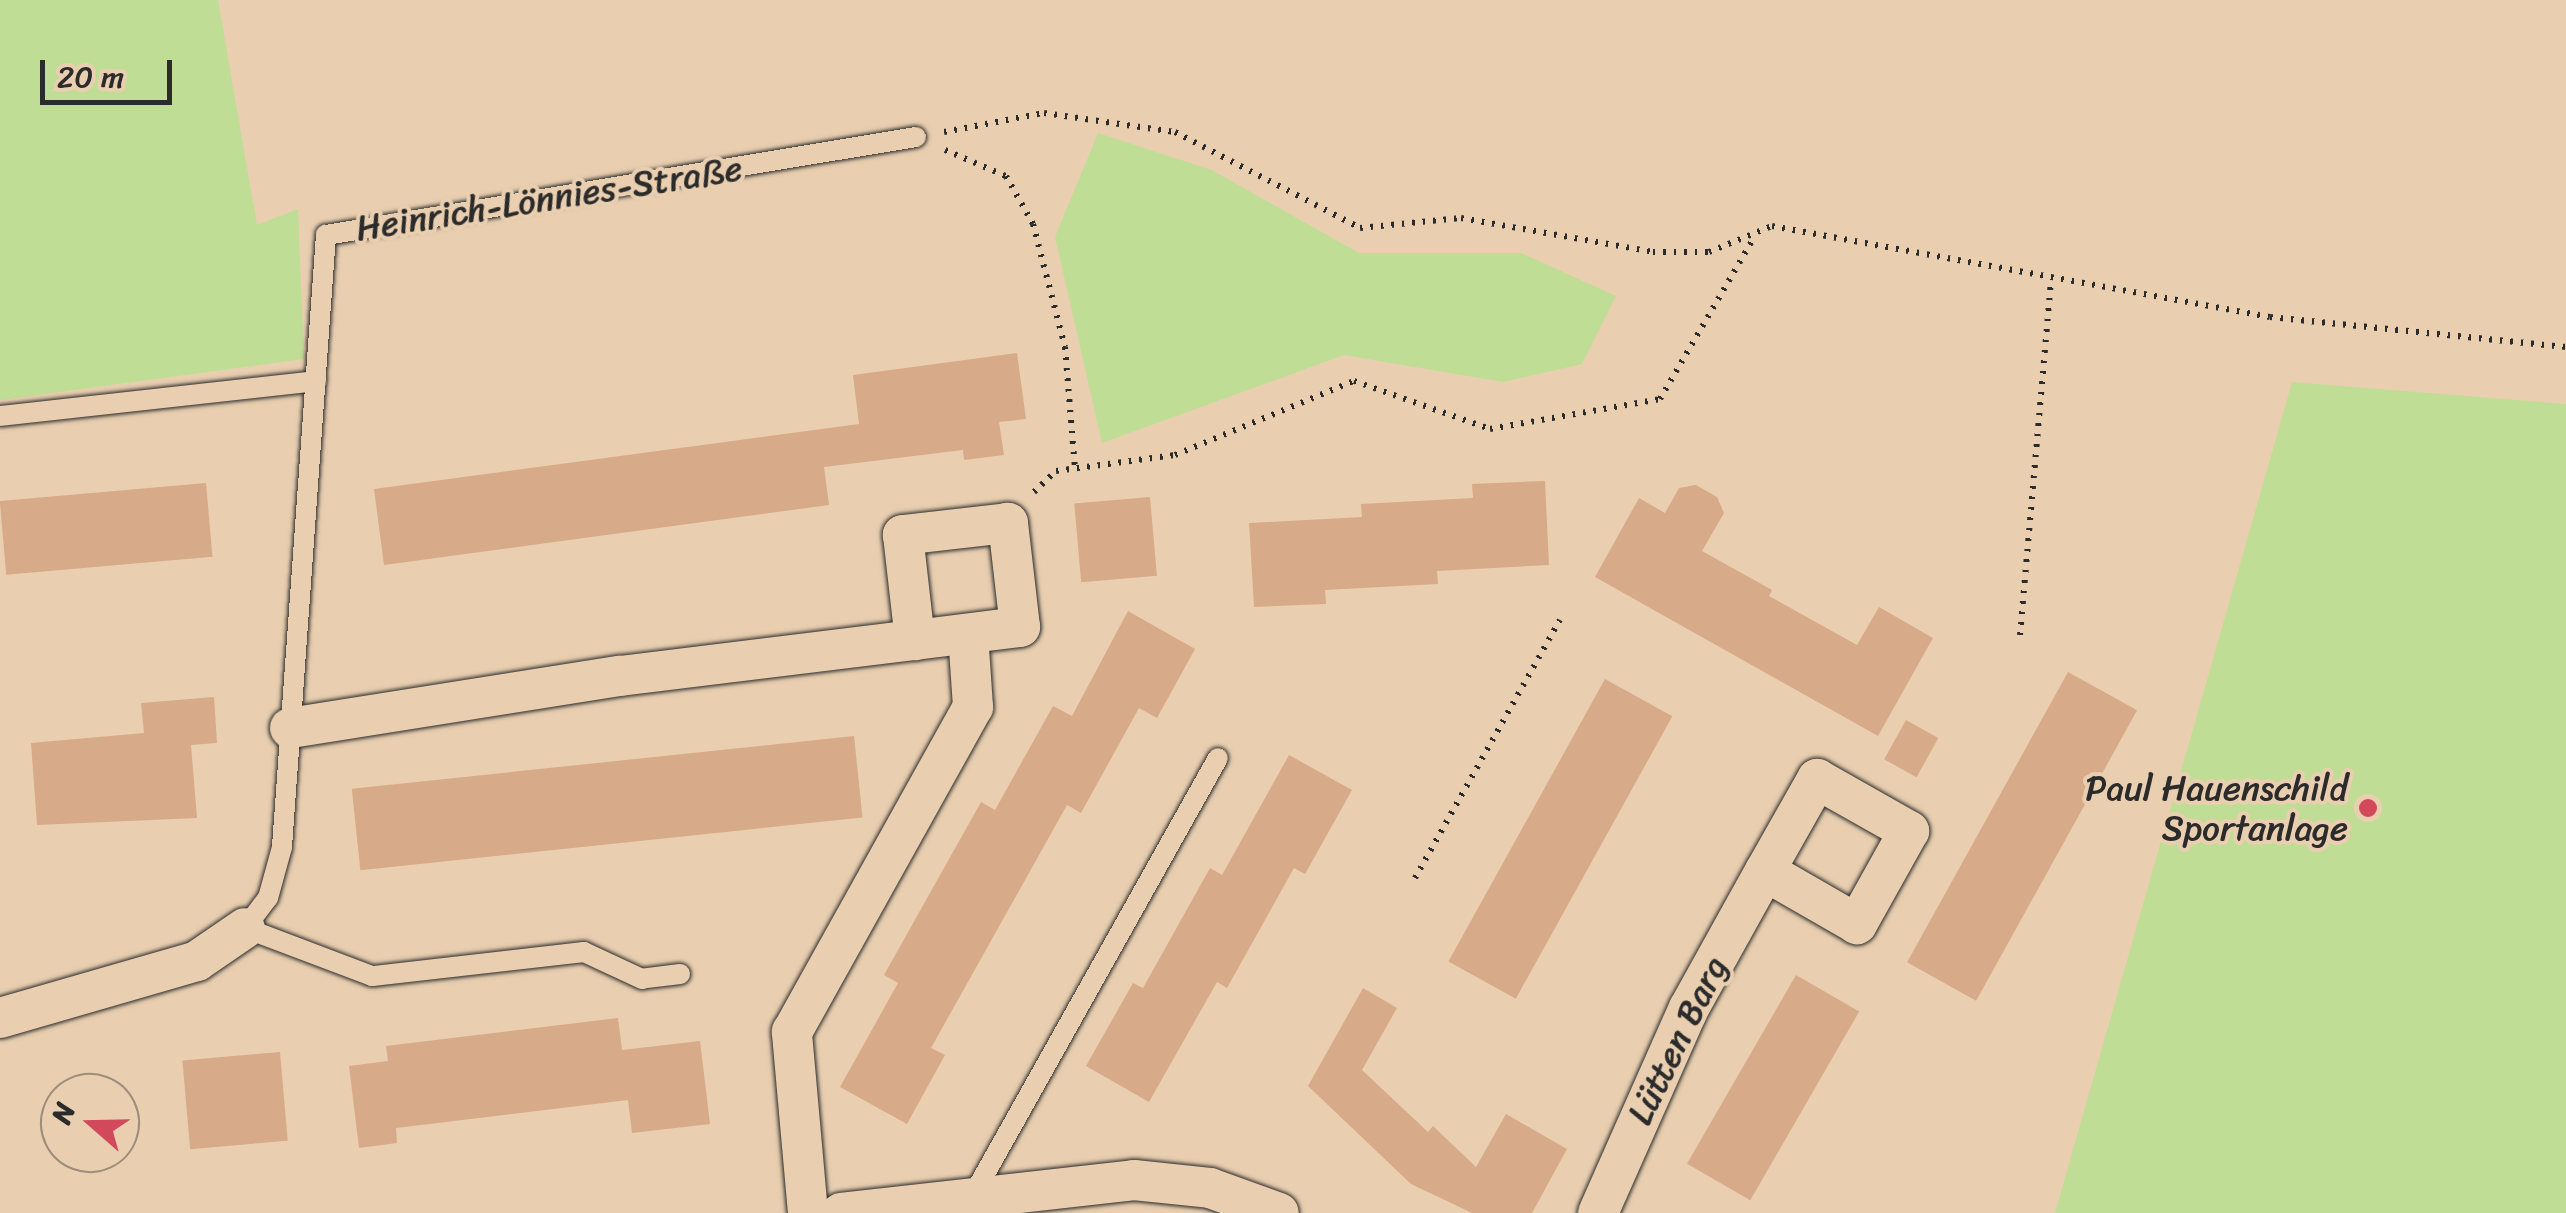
<!DOCTYPE html>
<html>
<head>
<meta charset="utf-8">
<style>
	body { margin:0 }
	#map { position:relative; width:2566px; height:1213px; overflow:hidden; background:#e9cfb0; font-family:Sriracha,sans-serif }
	div>[style] { position:absolute }
	.green>* { inset:0; background:#c0dd95 }
	.building>* { inset:0; background:#d7aa89; transform-origin:0 0 }
	.path>* { height:6px; margin-top:-3px; transform-origin:0; background:repeating-linear-gradient(90deg,#2b2b2b 0 2.5px,transparent 0 10.5px) }
	.roads { filter:drop-shadow(0 0 2px #2b2b2b) drop-shadow(0 0 2px #2b2b2b) }
	.lane>* { height:20px; margin:-10px; padding:0 10px; transform-origin:10px; border-radius:10px; background:#e9cfb0 }
	.street>* { height:40px; margin:-20px; padding:0 20px; transform-origin:20px; border-radius:20px; background:#e9cfb0 }
	.dots>* { width:28px; height:28px; translate:-50% -50%; box-sizing:border-box; border:5px solid #e9cfb0; border-radius:50% }
	span { translate:-50% -50%; white-space:nowrap; text-align:center; line-height:1.15; -webkit-text-stroke:8px #e9cfb0; paint-order:stroke }
	.street-label { font-size:35px; color:#2b2b2b }
	.poi-label { font-size:35px; color:#2b2b2b }
	.right { translate:-100% -50%; text-align:right }
	.north { position:absolute; left:40px; top:1073px; width:100px; height:100px; box-sizing:border-box; background:#e9cfb0; border:2px solid #9d8d7b; border-radius:50%; rotate:290deg; font-size:28px; font-weight:700; line-height:40px; text-align:center; color:#2b2b2b }
	.north::after { content:''; display:block; margin:auto; width:35px; height:45px; background:#d1495b; clip-path:polygon(50% 0,100% 100%,50% 72%,0 100%) }
	.scale { position:absolute; left:40px; top:60px; width:132px; height:45px; box-sizing:border-box; border:5px solid #2b2b2b; border-top:0; padding-left:12px; font-size:30px; line-height:35px; white-space:nowrap; color:#2b2b2b; -webkit-text-stroke:8px #e9cfb0; paint-order:stroke }
</style>
</head>
<body>
<div id="map">
	<div class="green">
		<i style="clip-path:polygon(0 0,218px 0,257px 225px,298px 209px,304px 359px,0 400px)"></i>
		<i style="clip-path:polygon(1098px 133px,1212px 170px,1359px 253px,1521px 253px,1616px 296px,1582px 364px,1503px 382px,1344px 355px,1102px 443px,1055px 237px)"></i>
		<i style="clip-path:polygon(2292px 382px,2566px 404px,2566px 1213px,2055px 1213px)"></i>
	</div>
	<div class="building">
		<i style="clip-path:polygon(1017px 353px,1026px 419px,999px 422px,1004px 455px,964px 460px,963px 450px,824px 467px,829px 505px,384px 565px,374px 489px,859px 424px,853px 375px)"></i>
		<i style="clip-path:polygon(1545px 481px,1549px 565px,1437px 571px,1438px 584px,1325px 590px,1326px 604px,1254px 607px,1249px 523px,1362px 517px,1361px 504px,1473px 498px,1472px 484px)"></i>
		<i style="left:206px;top:483px;width:74px;height:207px;rotate:85deg"></i>
		<i style="clip-path:polygon(1696px 485px,1717px 497px,1724px 513px,1702px 551px,1772px 590px,1769px 596px,1857px 645px,1879px 607px,1933px 638px,1878px 736px,1595px 577px,1639px 498px,1665px 513px,1679px 488px)"></i>
		<i style="left:1150px;top:497px;width:79px;height:76px;rotate:85deg"></i>
		<i style="clip-path:polygon(1128px 611px,1195px 649px,1157px 718px,1139px 708px,1081px 813px,1067px 805px,931px 1048px,945px 1055px,907px 1124px,840px 1087px,898px 983px,884px 975px,981px 802px,995px 810px,1053px 706px,1072px 716px)"></i>
		<i style="left:2068px;top:672px;width:79px;height:332px;rotate:29deg"></i>
		<i style="left:1605px;top:679px;width:77px;height:323px;rotate:29deg"></i>
		<i style="clip-path:polygon(214px 697px,217px 743px,191px 745px,197px 818px,37px 825px,31px 743px,144px 733px,141px 703px)"></i>
		<i style="left:1906px;top:720px;width:37px;height:45px;rotate:29deg"></i>
		<i style="left:854px;top:736px;width:82px;height:505px;rotate:84deg"></i>
		<i style="clip-path:polygon(1289px 755px,1352px 790px,1305px 874px,1294px 868px,1227px 988px,1217px 982px,1149px 1102px,1086px 1066px,1133px 983px,1143px 988px,1210px 868px,1222px 875px)"></i>
		<i style="left:1796px;top:975px;width:73px;height:218px;rotate:30deg"></i>
		<i style="clip-path:polygon(1363px 988px,1397px 1008px,1362px 1070px,1428px 1132px,1433px 1126px,1476px 1167px,1506px 1114px,1567px 1149px,1532px 1213px,1472px 1213px,1411px 1184px,1308px 1086px)"></i>
		<i style="clip-path:polygon(618px 1018px,622px 1050px,700px 1041px,710px 1124px,632px 1133px,628px 1100px,396px 1128px,397px 1143px,359px 1148px,349px 1066px,388px 1061px,386px 1046px)"></i>
		<i style="left:280px;top:1052px;width:89px;height:98px;rotate:85deg"></i>
	</div>
	<div class="path">
		<i style="left:944px;top:132px;width:102px;rotate:-10.8deg"></i>
		<i style="left:1044px;top:113px;width:132px;rotate:8.3deg"></i>
		<i style="left:1175px;top:132px;width:208px;rotate:27.4deg"></i>
		<i style="left:1360px;top:228px;width:101px;rotate:-5.7deg"></i>
		<i style="left:1461px;top:218px;width:195px;rotate:10deg"></i>
		<i style="left:1653px;top:252px;width:56px"></i>
		<i style="left:1709px;top:252px;width:68px;rotate:-22.4deg"></i>
		<i style="left:1772px;top:226px;width:506px;rotate:10.36deg"></i>
		<i style="left:2270px;top:317px;width:298px;rotate:5.8deg"></i>
		<i style="left:945px;top:150px;width:66px;rotate:23.1deg"></i>
		<i style="left:1006px;top:176px;width:55px;rotate:60.6deg"></i>
		<i style="left:1033px;top:224px;width:127px;rotate:75.4deg"></i>
		<i style="left:1065px;top:347px;width:121px;rotate:85.3deg"></i>
		<i style="left:1034px;top:492px;width:30px;rotate:-44deg"></i>
		<i style="left:1056px;top:471px;width:120px;rotate:-7.7deg"></i>
		<i style="left:1175px;top:455px;width:194px;rotate:-22.5deg"></i>
		<i style="left:1354px;top:381px;width:144px;rotate:19.4deg"></i>
		<i style="left:1490px;top:429px;width:173px;rotate:-10deg"></i>
		<i style="left:1660px;top:399px;width:185px;rotate:-59.8deg"></i>
		<i style="left:2020px;top:635px;width:356px;rotate:-85deg"></i>
		<i style="left:1415px;top:878px;width:296px;rotate:-60.7deg"></i>
	</div>
	<div class="roads">
		<div class="lane">
			<i style="left:0;top:416px;width:318px;rotate:-6.3deg"></i>
			<i style="left:680px;top:974px;width:38px;rotate:173deg"></i>
			<i style="left:642px;top:979px;width:64px;rotate:-155deg"></i>
			<i style="left:584px;top:952px;width:213px;rotate:173.5deg"></i>
			<i style="left:372px;top:976px;width:136px;rotate:-159.3deg"></i>
			<i style="left:245px;top:928px;width:38px;rotate:-53deg"></i>
			<i style="left:268px;top:898px;width:53px;rotate:-74.6deg"></i>
			<i style="left:282px;top:847px;width:614px;rotate:-85.89deg"></i>
			<i style="left:326px;top:235px;width:598px;rotate:-9.43deg"></i>
			<i style="left:972px;top:1197px;width:503px;rotate:-60.74deg"></i>
		</div>
		<div class="street">
			<i style="left:290px;top:728px;width:334px;rotate:-9deg"></i>
			<i style="left:620px;top:676px;width:297px;rotate:-7deg"></i>
			<i style="left:915px;top:640px;width:106px;rotate:-7.1deg"></i>
			<i style="left:1020px;top:627px;width:105px;rotate:-96.6deg"></i>
			<i style="left:1008px;top:523px;width:106px;rotate:173.5deg"></i>
			<i style="left:903px;top:535px;width:106px;rotate:83.5deg"></i>
			<i style="left:0;top:1018px;width:205px;rotate:-16.1deg"></i>
			<i style="left:197px;top:961px;width:58px;rotate:-34.5deg"></i>
			<i style="left:808px;top:1213px;width:182px;rotate:-95.1deg"></i>
			<i style="left:792px;top:1032px;width:372px;rotate:-60.9deg"></i>
			<i style="left:973px;top:707px;width:73px;rotate:-93.9deg"></i>
			<i style="left:841px;top:1213px;width:295px;rotate:-6.4deg"></i>
			<i style="left:1134px;top:1180px;width:76px;rotate:6deg"></i>
			<i style="left:1210px;top:1188px;width:73px;rotate:19.9deg"></i>
			<i style="left:1598px;top:1213px;width:224px;rotate:-66.1deg"></i>
			<i style="left:1689px;top:1008px;width:157px;rotate:-61deg"></i>
			<i style="left:1765px;top:871px;width:106px;rotate:-60.5deg"></i>
			<i style="left:1817px;top:779px;width:106px;rotate:29.5deg"></i>
			<i style="left:1909px;top:831px;width:107px;rotate:119.2deg"></i>
			<i style="left:1857px;top:924px;width:106px;rotate:-150.1deg"></i>
		</div>
	</div>
	<div class="dots">
		<i style="left:2368px;top:808px;background:#d1495b"></i>
	</div>
	<div class="street-label">
		<span style="left:549px;top:198px;rotate:-9deg">Heinrich-Lönnies-Straße</span>
		<span style="left:1677px;top:1040px;rotate:-64deg">Lütten Barg</span>
	</div>
	<div class="poi-label">
		<span class="right" style="left:2348px;top:808px">Paul Hauenschild<br>Sportanlage</span>
	</div>
	<div class="north">N</div>
	<div class="scale">20 m</div>
</div>
</body>
</html>
